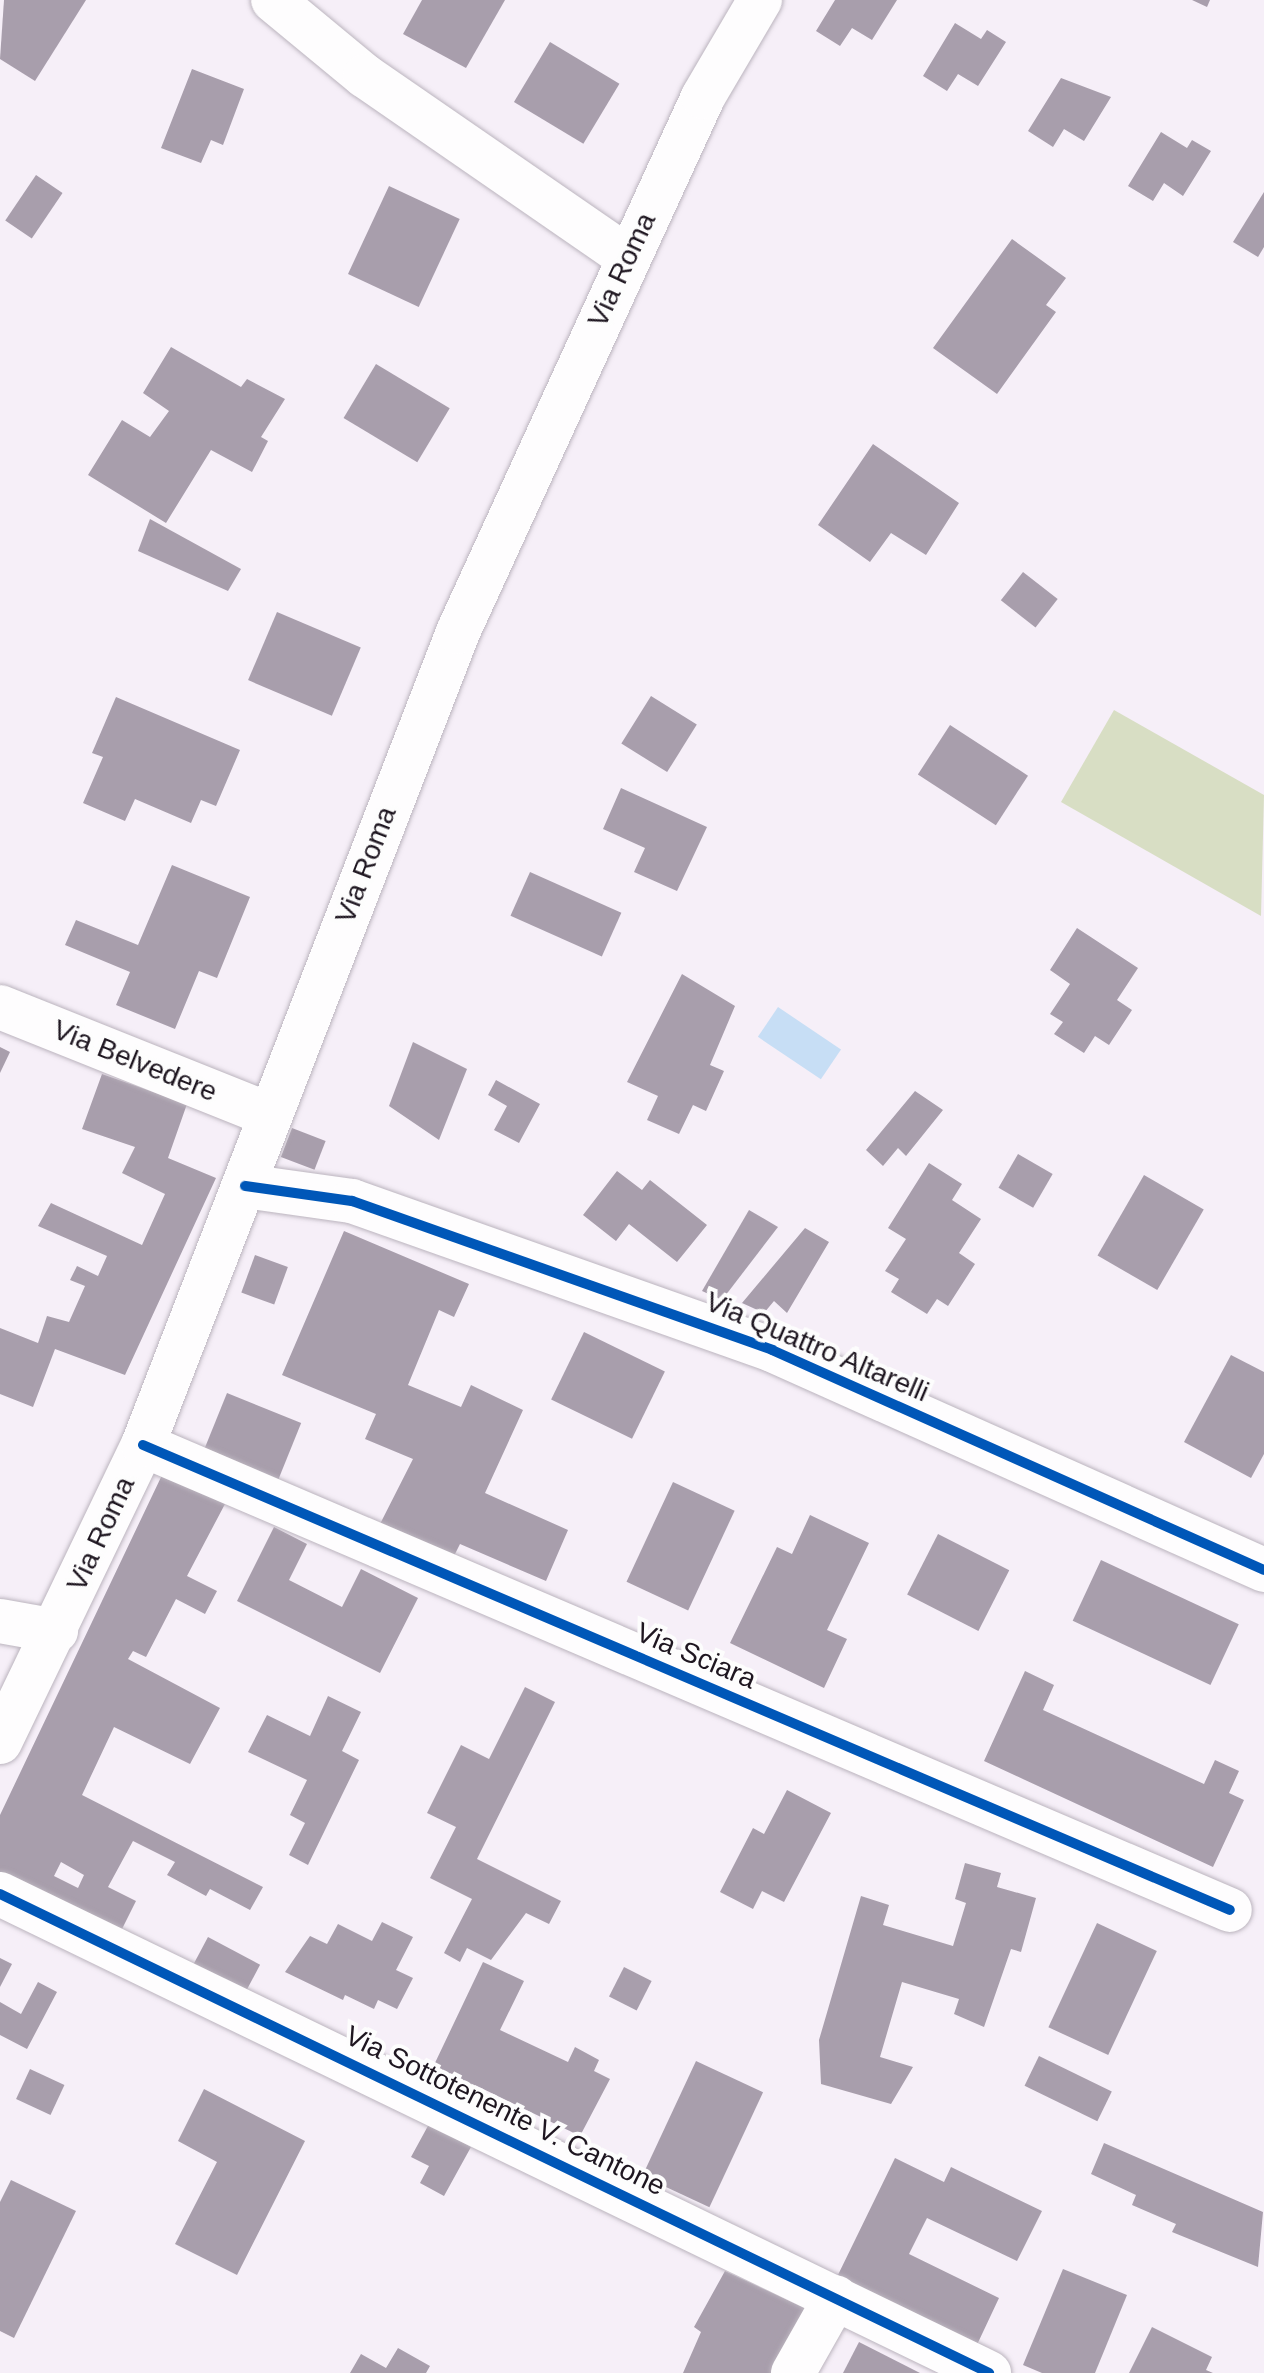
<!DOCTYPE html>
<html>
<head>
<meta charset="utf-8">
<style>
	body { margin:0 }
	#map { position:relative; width:1264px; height:2373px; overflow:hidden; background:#f6eff8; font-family:Arial,sans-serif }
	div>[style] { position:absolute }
	.green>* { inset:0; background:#d8dec4 }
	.water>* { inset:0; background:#c7def5; transform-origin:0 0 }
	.building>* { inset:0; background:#a89eac; transform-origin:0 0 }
	.roads { filter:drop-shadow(0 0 2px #bbb4be) drop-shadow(0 0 2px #bbb4be) }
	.minor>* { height:44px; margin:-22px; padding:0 22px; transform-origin:22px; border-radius:22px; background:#fefdfe }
	.secondary>* { height:44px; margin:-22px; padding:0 22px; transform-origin:22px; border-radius:22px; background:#fefdfe }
	.cycleway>* { height:10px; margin:-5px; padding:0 5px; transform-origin:5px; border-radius:5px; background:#0057b8 }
	span { translate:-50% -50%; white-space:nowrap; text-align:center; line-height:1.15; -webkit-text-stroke:8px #fdfdfd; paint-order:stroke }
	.street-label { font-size:28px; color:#1e1620 }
</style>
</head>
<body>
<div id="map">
	<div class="green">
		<i style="clip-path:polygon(1114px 710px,1264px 795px,1261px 916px,1061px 802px)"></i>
	</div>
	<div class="water">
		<i style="left:778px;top:1007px;width:76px;height:36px;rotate:34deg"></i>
	</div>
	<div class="building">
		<i style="clip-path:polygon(4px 0,86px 0,35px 81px,0 59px)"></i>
		<i style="clip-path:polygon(422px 0,505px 0,466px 68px,403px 34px)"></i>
		<i style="clip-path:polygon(835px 0,897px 0,872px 40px,852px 28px,840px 46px,816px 31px)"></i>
		<i style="clip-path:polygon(1192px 0,1210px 0,1207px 7px)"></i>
		<i style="clip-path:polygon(955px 23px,981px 39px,987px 30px,1006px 42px,978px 86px,958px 74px,947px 91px,923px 76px)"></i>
		<i style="left:550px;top:42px;width:81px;height:70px;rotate:31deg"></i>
		<i style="clip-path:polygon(192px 69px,244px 89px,223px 145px,211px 140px,201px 163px,161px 148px)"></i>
		<i style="clip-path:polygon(1061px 78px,1111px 97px,1084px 141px,1064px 129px,1053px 147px,1028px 131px)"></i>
		<i style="clip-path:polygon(1161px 132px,1187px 148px,1192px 140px,1211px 151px,1183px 196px,1164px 183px,1153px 201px,1128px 186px)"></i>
		<i style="left:36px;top:175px;width:32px;height:55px;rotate:34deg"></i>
		<i style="left:389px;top:186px;width:78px;height:97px;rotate:25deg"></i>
		<i style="clip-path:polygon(1264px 192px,1264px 247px,1258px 257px,1233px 242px)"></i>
		<i style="clip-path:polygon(1012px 239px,1066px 278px,1046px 305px,1056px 312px,997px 394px,933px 348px)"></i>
		<i style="clip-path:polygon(171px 347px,241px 387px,247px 379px,285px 399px,261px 437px,268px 441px,252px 472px,211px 450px,166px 523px,88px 475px,122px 420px,150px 437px,169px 411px,143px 393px)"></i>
		<i style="left:376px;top:364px;width:86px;height:63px;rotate:31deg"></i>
		<i style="clip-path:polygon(873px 444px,959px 503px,926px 555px,891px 533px,870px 562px,818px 525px)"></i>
		<i style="clip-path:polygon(150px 519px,241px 569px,228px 591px,138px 551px)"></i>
		<i style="left:1023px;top:572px;width:44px;height:36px;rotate:38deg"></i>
		<i style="left:277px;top:612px;width:91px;height:74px;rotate:23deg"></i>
		<i style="left:651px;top:696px;width:54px;height:56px;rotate:32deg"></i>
		<i style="clip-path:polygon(116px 697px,240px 750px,216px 806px,201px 800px,191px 823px,135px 799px,125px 821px,83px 803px,103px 757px,92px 753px)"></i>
		<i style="left:950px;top:725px;width:93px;height:59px;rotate:33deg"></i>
		<i style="clip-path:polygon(621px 788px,707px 827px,677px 891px,634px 872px,645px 848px,603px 829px)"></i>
		<i style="clip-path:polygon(172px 865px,250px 897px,217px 978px,199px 971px,175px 1029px,116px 1005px,130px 972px,65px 945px,76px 920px,138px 945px)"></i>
		<i style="left:530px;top:872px;width:100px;height:48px;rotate:24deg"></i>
		<i style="clip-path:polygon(1077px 928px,1138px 968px,1117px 1000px,1132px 1010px,1109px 1045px,1095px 1036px,1084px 1053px,1054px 1034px,1063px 1022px,1050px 1014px,1070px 984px,1050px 970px)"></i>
		<i style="clip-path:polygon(682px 974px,735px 1006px,710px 1065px,724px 1071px,706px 1111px,693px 1105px,679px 1134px,647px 1120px,658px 1096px,627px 1082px)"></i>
		<i style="clip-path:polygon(413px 1042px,467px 1069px,439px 1140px,389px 1106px)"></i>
		<i style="clip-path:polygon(0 1047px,10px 1052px,0 1073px)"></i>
		<i style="clip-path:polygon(102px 1074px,187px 1104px,168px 1158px,216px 1178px,125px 1375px,55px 1349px,33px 1407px,0 1394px,0 1328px,38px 1343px,47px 1316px,69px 1322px,85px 1286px,70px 1280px,77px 1266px,98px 1276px,107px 1256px,38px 1226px,51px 1203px,142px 1245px,165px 1194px,122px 1173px,135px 1147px,82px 1129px)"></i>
		<i style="clip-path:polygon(496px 1080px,540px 1104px,519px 1143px,494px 1130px,507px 1106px,488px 1095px)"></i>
		<i style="clip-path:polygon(915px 1091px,943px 1110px,906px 1156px,898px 1148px,883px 1166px,866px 1150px)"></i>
		<i style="left:292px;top:1128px;width:36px;height:31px;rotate:21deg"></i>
		<i style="left:1018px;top:1154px;width:40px;height:39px;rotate:30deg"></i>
		<i style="clip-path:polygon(929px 1163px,962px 1184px,952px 1200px,981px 1219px,959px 1253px,975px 1264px,948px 1306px,937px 1299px,927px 1314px,891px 1292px,899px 1279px,885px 1271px,906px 1239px,888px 1228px)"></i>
		<i style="clip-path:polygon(617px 1171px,642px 1190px,650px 1180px,707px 1225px,677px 1262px,629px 1224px,616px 1241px,583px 1215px)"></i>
		<i style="left:1144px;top:1175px;width:69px;height:93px;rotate:30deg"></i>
		<i style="clip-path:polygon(749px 1210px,778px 1227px,722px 1300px,702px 1291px)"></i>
		<i style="clip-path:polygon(805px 1228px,829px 1242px,787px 1313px,774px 1301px,764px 1313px,742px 1303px)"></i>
		<i style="clip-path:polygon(344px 1231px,469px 1284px,454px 1317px,439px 1310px,408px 1385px,461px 1407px,471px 1385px,523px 1410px,485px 1493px,568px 1530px,546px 1581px,460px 1544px,450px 1564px,378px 1528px,413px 1459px,365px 1439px,376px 1414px,282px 1375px)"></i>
		<i style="left:255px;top:1255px;width:35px;height:40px;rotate:20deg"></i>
		<i style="left:584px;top:1332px;width:90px;height:75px;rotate:26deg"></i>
		<i style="clip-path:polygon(1231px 1355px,1264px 1372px,1264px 1454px,1251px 1478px,1184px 1442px)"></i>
		<i style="left:227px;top:1393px;width:80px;height:69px;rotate:22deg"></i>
		<i style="clip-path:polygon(evenodd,163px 1473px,225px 1504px,187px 1576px,217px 1591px,205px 1614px,176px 1599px,146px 1657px,133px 1651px,128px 1659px,220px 1708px,190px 1764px,114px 1727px,82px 1795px,263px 1887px,250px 1910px,210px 1889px,206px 1896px,167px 1875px,175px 1862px,133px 1841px,108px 1887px,136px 1901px,118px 1937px,0 1881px,0 1815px,163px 1473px,61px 1862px,84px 1875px,78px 1888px,54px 1876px,61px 1862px)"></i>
		<i style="left:673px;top:1482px;width:68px;height:110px;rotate:25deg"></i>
		<i style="clip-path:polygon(810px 1515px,869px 1543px,827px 1630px,847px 1639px,824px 1688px,730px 1643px,777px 1547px,792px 1554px)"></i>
		<i style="clip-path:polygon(274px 1527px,307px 1544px,289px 1580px,342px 1607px,361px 1569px,418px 1598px,380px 1673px,237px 1601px)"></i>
		<i style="left:938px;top:1534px;width:80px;height:68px;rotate:27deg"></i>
		<i style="left:1101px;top:1560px;width:152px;height:67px;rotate:25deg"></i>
		<i style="clip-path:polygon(1025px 1671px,1054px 1685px,1043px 1710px,1204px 1784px,1215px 1760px,1239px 1771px,1229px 1793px,1244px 1800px,1213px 1867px,984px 1761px)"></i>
		<i style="clip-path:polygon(525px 1687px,555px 1702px,477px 1859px,561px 1901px,549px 1924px,526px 1913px,491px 1960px,467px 1948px,460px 1962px,444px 1953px,472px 1899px,430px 1878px,456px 1827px,427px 1813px,461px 1745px,489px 1759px)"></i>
		<i style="clip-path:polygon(328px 1696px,361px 1712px,342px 1751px,359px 1760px,308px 1865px,289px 1855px,305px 1823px,290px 1815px,307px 1780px,248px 1752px,267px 1715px,310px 1736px)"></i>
		<i style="clip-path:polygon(787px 1790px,831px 1813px,784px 1902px,762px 1891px,753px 1909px,720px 1892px,753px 1828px,764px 1834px)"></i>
		<i style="clip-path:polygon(965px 1863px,1001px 1873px,997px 1887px,1036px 1898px,1021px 1952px,1011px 1949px,984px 2027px,954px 2014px,959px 1999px,902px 1982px,880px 2057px,913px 2067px,891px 2104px,821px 2084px,819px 2040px,861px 1896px,889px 1905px,883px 1925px,953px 1946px,966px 1903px,955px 1899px)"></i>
		<i style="clip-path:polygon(382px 1922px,413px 1937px,396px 1970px,413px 1978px,397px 2009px,378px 2000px,374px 2009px,345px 1995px,343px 2000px,285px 1972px,310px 1936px,327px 1944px,338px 1924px,372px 1941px)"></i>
		<i style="left:1097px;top:1923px;width:66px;height:115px;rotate:25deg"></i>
		<i style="left:208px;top:1937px;width:59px;height:40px;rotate:28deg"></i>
		<i style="clip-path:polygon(0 1958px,12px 1964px,0 1987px)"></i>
		<i style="clip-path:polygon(483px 1962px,524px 1981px,500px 2030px,568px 2062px,575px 2047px,599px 2060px,594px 2071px,610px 2079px,580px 2136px,475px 2085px,465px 2105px,424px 2086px)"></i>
		<i style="left:624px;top:1967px;width:31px;height:33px;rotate:27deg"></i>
		<i style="clip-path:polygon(38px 1982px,57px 1992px,27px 2049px,0 2035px,0 2002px,21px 2014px)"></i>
		<i style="left:1039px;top:2056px;width:81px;height:33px;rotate:26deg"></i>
		<i style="left:696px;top:2061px;width:74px;height:127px;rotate:25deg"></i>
		<i style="left:30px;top:2069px;width:38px;height:33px;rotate:25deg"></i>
		<i style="clip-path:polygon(204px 2089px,305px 2141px,237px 2275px,175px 2244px,217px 2162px,178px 2141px)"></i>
		<i style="clip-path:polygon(429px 2124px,471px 2147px,444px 2196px,420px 2183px,429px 2166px,411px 2157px)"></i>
		<i style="clip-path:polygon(1104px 2143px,1263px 2212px,1258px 2267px,1172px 2232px,1176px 2224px,1132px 2205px,1136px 2195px,1091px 2174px)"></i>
		<i style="clip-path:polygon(895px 2158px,944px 2182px,951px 2167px,1042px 2211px,1017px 2261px,927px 2218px,909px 2254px,999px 2298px,975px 2349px,835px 2281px)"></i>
		<i style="clip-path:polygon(11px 2180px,76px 2211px,14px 2338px,0 2331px,0 2202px)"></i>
		<i style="clip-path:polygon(1063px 2269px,1127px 2295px,1095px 2373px,1042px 2373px,1023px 2365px)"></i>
		<i style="clip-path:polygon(725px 2271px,813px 2312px,777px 2373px,683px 2373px,701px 2332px,694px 2327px)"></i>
		<i style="clip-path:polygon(1152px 2327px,1212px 2357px,1206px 2370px,1213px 2373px,1129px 2373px)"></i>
		<i style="clip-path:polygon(859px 2342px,920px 2373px,843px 2373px)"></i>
		<i style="clip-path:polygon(398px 2348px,430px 2366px,426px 2373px,350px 2373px,361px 2354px,386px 2368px)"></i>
	</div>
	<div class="roads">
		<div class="minor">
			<i style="left:273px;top:0;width:119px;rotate:39.6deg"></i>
			<i style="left:365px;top:76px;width:318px;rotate:34.6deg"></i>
			<i style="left:0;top:1007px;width:291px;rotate:21.8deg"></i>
			<i style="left:245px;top:1186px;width:108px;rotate:8deg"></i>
			<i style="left:352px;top:1201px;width:446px;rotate:19.5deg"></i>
			<i style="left:772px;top:1350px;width:539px;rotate:24.09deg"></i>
			<i style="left:143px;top:1445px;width:1182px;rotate:23.16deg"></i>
			<i style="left:0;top:1621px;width:57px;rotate:10.1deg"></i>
			<i style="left:0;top:1894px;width:1099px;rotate:25.84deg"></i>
			<i style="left:793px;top:2373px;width:87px;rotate:-60.5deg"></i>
		</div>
		<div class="secondary">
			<i style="left:0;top:1742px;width:330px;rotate:-64.3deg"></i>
			<i style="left:143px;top:1445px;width:872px;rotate:-68.82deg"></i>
			<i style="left:458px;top:632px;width:588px;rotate:-65.39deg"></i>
			<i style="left:703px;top:97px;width:113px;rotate:-59.6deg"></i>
		</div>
	</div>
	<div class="cycleway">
		<i style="left:245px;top:1186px;width:108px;rotate:8deg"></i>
		<i style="left:352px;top:1201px;width:446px;rotate:19.5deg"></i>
		<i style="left:772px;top:1350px;width:539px;rotate:24.09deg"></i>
		<i style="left:143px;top:1445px;width:1182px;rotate:23.16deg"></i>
		<i style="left:0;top:1894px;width:1099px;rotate:25.84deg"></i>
	</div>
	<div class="street-label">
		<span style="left:622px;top:270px;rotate:-65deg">Via Roma</span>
		<span style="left:366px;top:865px;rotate:-69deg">Via Roma</span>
		<span style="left:135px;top:1061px;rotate:22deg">Via Belvedere</span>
		<span style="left:817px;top:1347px;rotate:23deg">Via Quattro Altarelli</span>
		<span style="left:101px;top:1534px;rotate:-65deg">Via Roma</span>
		<span style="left:696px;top:1656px;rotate:23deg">Via Sciara</span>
		<span style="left:505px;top:2111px;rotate:26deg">Via Sottotenente V. Cantone</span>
	</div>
</div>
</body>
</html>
